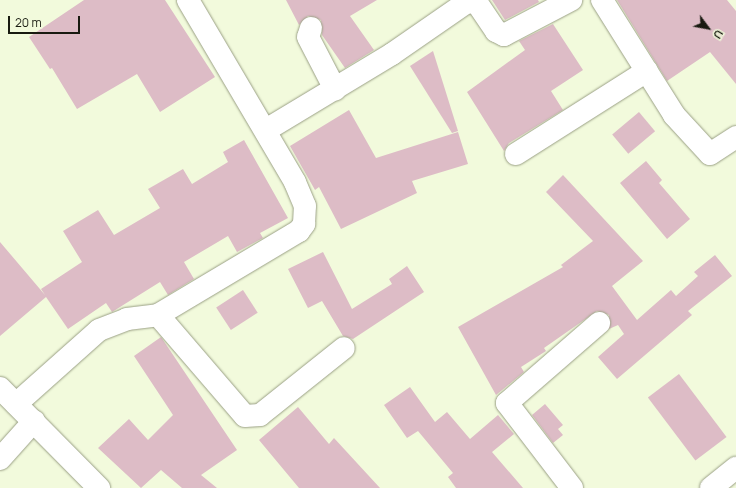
<!DOCTYPE html>
<html>
<head>
<meta charset="utf-8">
<style>
	body { margin:0 }
	#map { position:relative; width:736px; height:488px; overflow:hidden; background:#f2fadc; font-family:Manrope,sans-serif }
	div>[style] { position:absolute }
	.building>* { inset:0; background:#ddbcc6; transform-origin:0 0 }
	.roads { filter:drop-shadow(0 0 1px #9aa085) drop-shadow(0 0 1px #9aa085) }
	.minor>* { height:22px; margin:-11px; padding:0 11px; transform-origin:11px; border-radius:11px; background:#fff }
	span { translate:-50% -50%; white-space:nowrap; text-align:center; line-height:1.15; -webkit-text-stroke:3px #f2fadc; paint-order:stroke }
	.north { position:absolute; left:688px; top:8px; width:40px; height:40px; -webkit-text-stroke:3px #f2fadc; paint-order:stroke; rotate:122deg; font-size:11px; font-weight:700; line-height:16px; text-align:center; color:#181a10 }
	.north::after { content:''; display:block; margin:auto; width:14px; height:18px; background:#181a10; clip-path:polygon(50% 0,100% 100%,50% 72%,0 100%) }
	.scale { position:absolute; left:8px; top:16px; width:72px; height:18px; box-sizing:border-box; border:2px solid #181a10; border-top:0; padding-left:5px; font-size:12px; line-height:14px; white-space:nowrap; color:#181a10; -webkit-text-stroke:3px #f2fadc; paint-order:stroke }
</style>
</head>
<body>
<div id="map">
	<div class="building">
		<i style="clip-path:polygon(84px 0,165px 0,215px 77px,160px 112px,137px 74px,77px 109px,52px 68px,50px 69px,29px 37px)"></i>
		<i style="clip-path:polygon(286px 0,377px 0,350px 16px,374px 50px,345px 68px,322px 35px,321px 20px,308px 16px,299px 25px)"></i>
		<i style="clip-path:polygon(492px 0,538px 0,539px 2px,505px 20px)"></i>
		<i style="clip-path:polygon(617px 0,727px 0,736px 11px,736px 84px,710px 52px,667px 81px)"></i>
		<i style="clip-path:polygon(553px 24px,583px 70px,551px 91px,563px 110px,509px 143px,504px 151px,467px 92px,525px 50px,519px 41px)"></i>
		<i style="clip-path:polygon(433px 51px,458px 131px,452px 133px,410px 66px)"></i>
		<i style="clip-path:polygon(349px 110px,376px 158px,458px 132px,468px 164px,412px 181px,417px 193px,341px 229px,319px 187px,315px 190px,290px 146px)"></i>
		<i style="left:639px;top:112px;width:25px;height:35px;rotate:50deg"></i>
		<i style="clip-path:polygon(244px 140px,288px 218px,260px 233px,263px 238px,237px 252px,228px 236px,184px 262px,194px 279px,168px 295px,160px 282px,112px 312px,106px 303px,68px 329px,46px 297px,0 336px,0 242px,45px 295px,41px 289px,82px 262px,63px 231px,98px 210px,114px 235px,160px 208px,148px 189px,183px 169px,192px 184px,228px 162px,223px 152px)"></i>
		<i style="clip-path:polygon(646px 161px,662px 180px,659px 183px,690px 219px,667px 239px,620px 183px)"></i>
		<i style="clip-path:polygon(563px 175px,643px 261px,612px 286px,637px 320px,671px 290px,676px 296px,698px 276px,694px 272px,715px 255px,732px 276px,688px 311px,692px 315px,617px 379px,598px 357px,624px 334px,618px 325px,609px 329px,609px 315px,597px 311px,544px 348px,546px 351px,521px 367px,524px 372px,496px 395px,458px 327px,563px 267px,561px 265px,593px 241px,546px 192px)"></i>
		<i style="clip-path:polygon(323px 252px,352px 309px,392px 284px,389px 279px,407px 266px,424px 292px,353px 339px,343px 336px,322px 301px,308px 308px,288px 269px)"></i>
		<i style="left:243px;top:290px;width:27px;height:32px;rotate:57deg"></i>
		<i style="clip-path:polygon(161px 337px,237px 450px,201px 475px,217px 488px,182px 488px,161px 470px,141px 488px,98px 448px,129px 419px,148px 440px,173px 415px,134px 356px)"></i>
		<i style="left:679px;top:374px;width:79px;height:39px;rotate:53deg"></i>
		<i style="clip-path:polygon(410px 387px,435px 422px,447px 412px,470px 439px,498px 415px,514px 434px,492px 452px,523px 488px,456px 488px,448px 477px,453px 473px,418px 431px,407px 438px,384px 405px)"></i>
		<i style="clip-path:polygon(545px 404px,563px 425px,558px 429px,563px 435px,553px 443px,532px 415px)"></i>
		<i style="clip-path:polygon(298px 407px,329px 444px,334px 438px,380px 488px,299px 488px,259px 440px)"></i>
	</div>
	<div class="roads">
		<div class="minor">
			<i style="left:602px;top:0;width:136px;rotate:57.9deg"></i>
			<i style="left:674px;top:115px;width:53px;rotate:47.3deg"></i>
			<i style="left:710px;top:154px;width:31px;rotate:-33deg"></i>
			<i style="left:311px;top:28px;width:9px;rotate:108deg"></i>
			<i style="left:308px;top:37px;width:59px;rotate:62.6deg"></i>
			<i style="left:266px;top:130px;width:147px;rotate:-31.1deg"></i>
			<i style="left:392px;top:54px;width:91px;rotate:-34.7deg"></i>
			<i style="left:467px;top:2px;width:10px;rotate:6deg"></i>
			<i style="left:477px;top:3px;width:34px;rotate:56deg"></i>
			<i style="left:496px;top:31px;width:9px;rotate:27deg"></i>
			<i style="left:504px;top:35px;width:76px;rotate:-27.6deg"></i>
			<i style="left:516px;top:154px;width:155px;rotate:-32.4deg"></i>
			<i style="left:158px;top:315px;width:133px;rotate:49.3deg"></i>
			<i style="left:245px;top:416px;width:15px;rotate:-4deg"></i>
			<i style="left:260px;top:415px;width:107px;rotate:-38.6deg"></i>
			<i style="left:0;top:388px;width:141px;rotate:45.3deg"></i>
			<i style="left:16px;top:404px;width:111px;rotate:-41.7deg"></i>
			<i style="left:99px;top:330px;width:30px;rotate:-21deg"></i>
			<i style="left:127px;top:319px;width:31px;rotate:-7deg"></i>
			<i style="left:158px;top:315px;width:164px;rotate:-30.8deg"></i>
			<i style="left:299px;top:231px;width:9px;rotate:-54deg"></i>
			<i style="left:304px;top:224px;width:18px;rotate:-87deg"></i>
			<i style="left:305px;top:206px;width:26px;rotate:-113deg"></i>
			<i style="left:295px;top:182px;width:211px;rotate:-120.5deg"></i>
			<i style="left:0;top:459px;width:51px;rotate:-48.2deg"></i>
			<i style="left:572px;top:488px;width:107px;rotate:-127.4deg"></i>
			<i style="left:507px;top:403px;width:122px;rotate:-41deg"></i>
			<i style="left:711px;top:488px;width:32px;rotate:-39deg"></i>
		</div>
	</div>
	<div class="north">U</div>
	<div class="scale">20 m</div>
</div>
</body>
</html>
